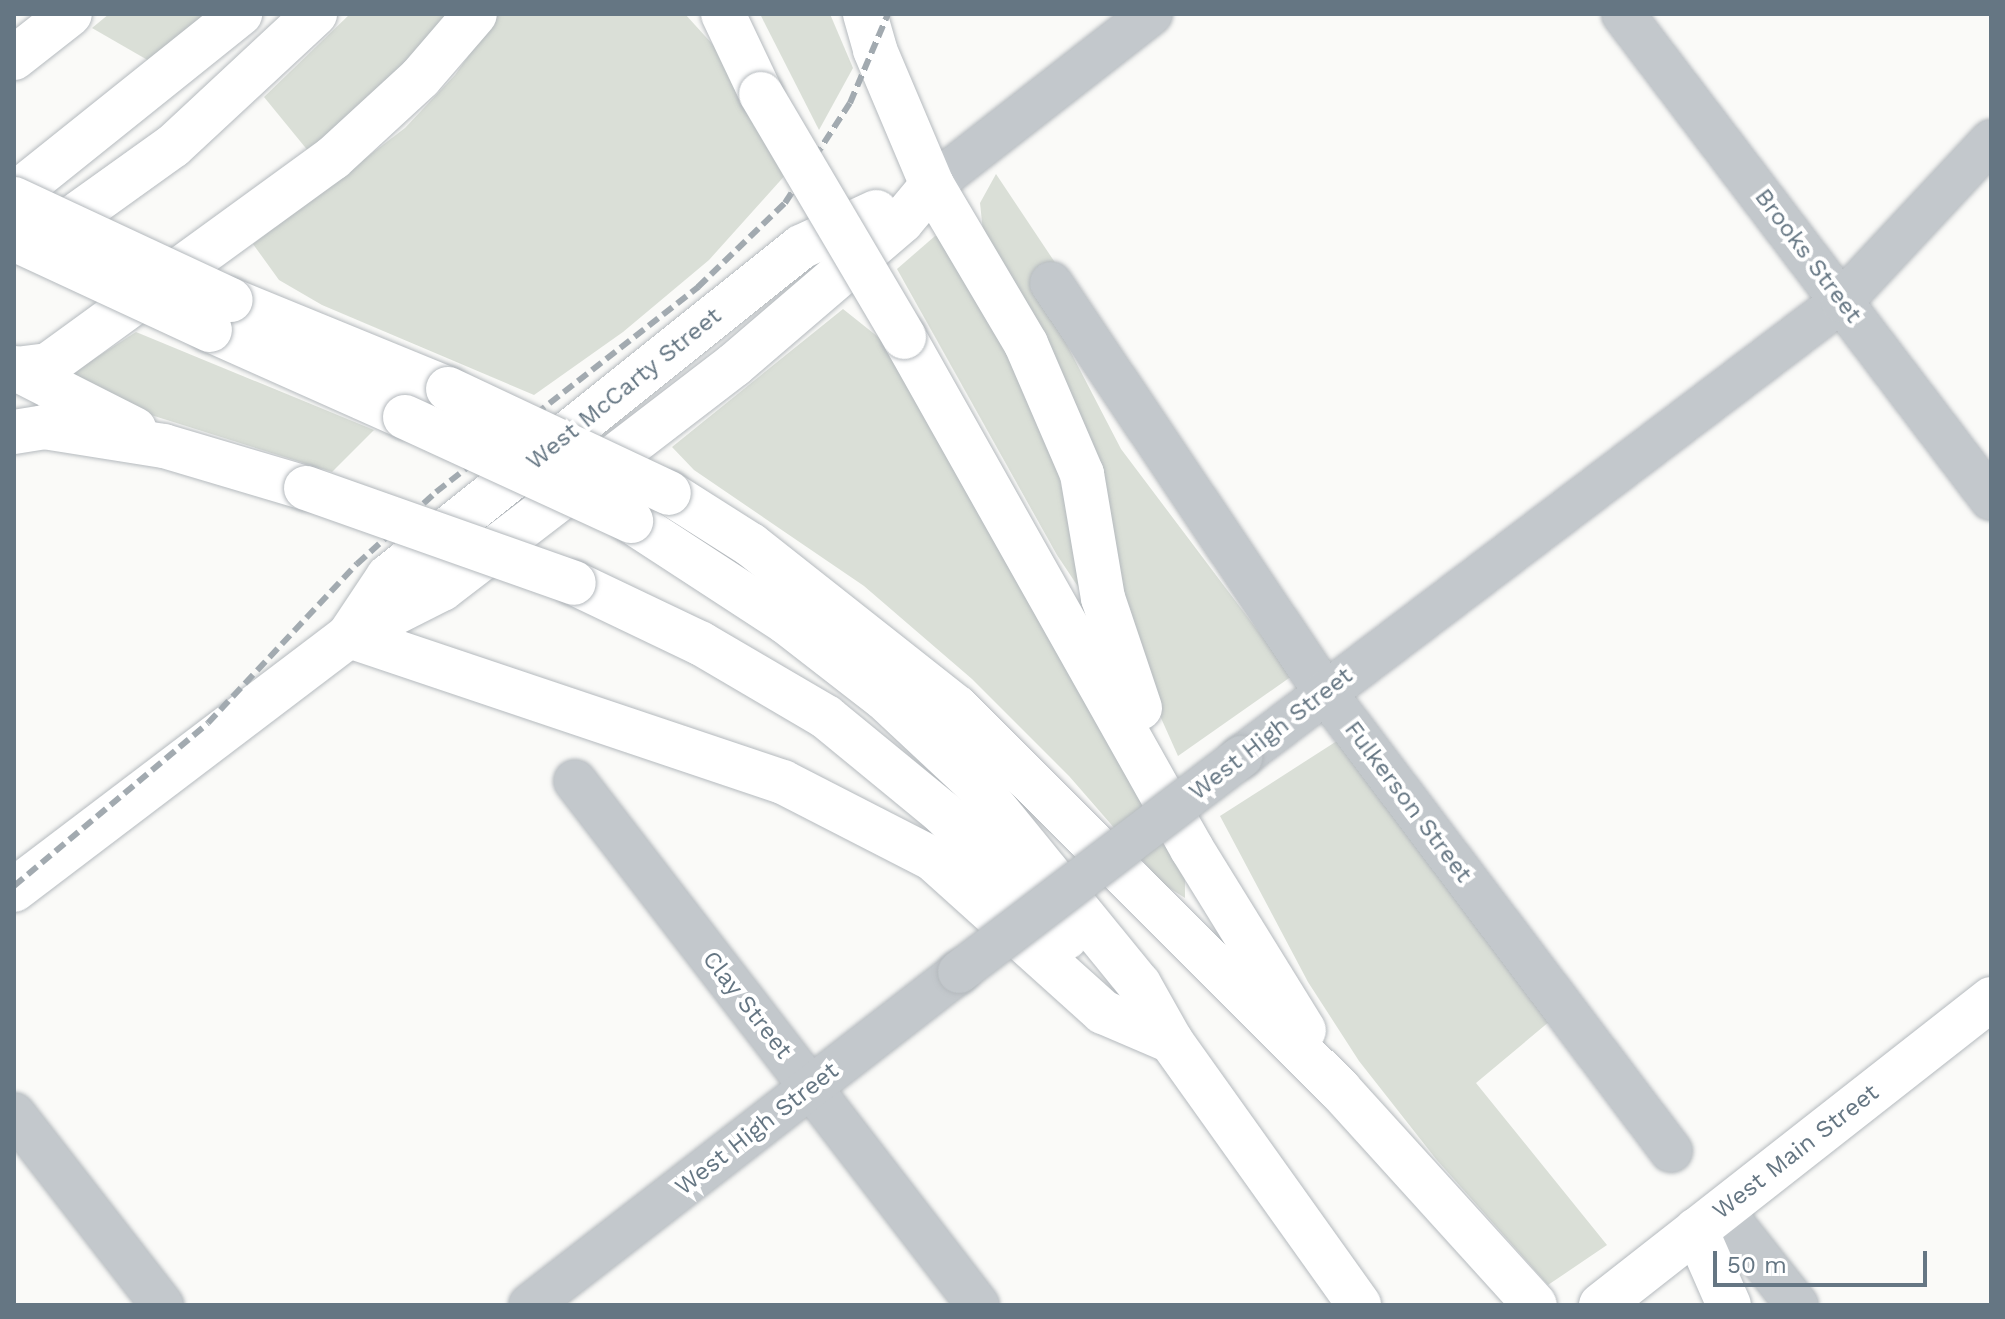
<!DOCTYPE html>
<html>
<head>
<meta charset="utf-8">
<style>
	body { margin:0 }
	#map { position:relative; width:2005px; height:1319px; overflow:hidden; background:#fafaf8; font-family:"Work Sans",sans-serif }
	div>[style] { position:absolute }
	.green>* { inset:0; background:#dadfd7 }
	.roads { filter:drop-shadow(0 0 2px #b5babe) drop-shadow(0 0 2px #b5babe) }
	.minor>* { height:42px; margin:-21px; padding:0 21px; transform-origin:21px; border-radius:21px; background:#c3c8cc }
	.major>* { height:44px; margin:-22px; padding:0 22px; transform-origin:22px; border-radius:22px; background:#fff }
	.highway>* { height:44px; margin:-22px; padding:0 22px; transform-origin:22px; border-radius:22px; background:#fff }
	.rail>* { height:6px; margin-top:-3px; transform-origin:0; background:repeating-linear-gradient(90deg,#a2aab0 0 12px,transparent 0 18px) }
	.bridges { filter:drop-shadow(0 0 2px #b4b9bd) drop-shadow(0 0 2px #b4b9bd) }
	.minor-bridge>* { height:42px; margin:-21px; padding:0 21px; transform-origin:21px; border-radius:21px; background:#c3c8cc }
	.highway-bridge>* { height:44px; margin:-22px; padding:0 22px; transform-origin:22px; border-radius:22px; background:#fff }
	span { translate:-50% -50%; white-space:nowrap; text-align:center; line-height:1.15; -webkit-text-stroke:8px #fff; paint-order:stroke }
	.street-label { font-size:24px; color:#657683 }
	.frame { position:absolute; inset:0; border:16px solid #657683; pointer-events:none }
	.scale { position:absolute; left:1713px; top:1251px; width:214px; height:36px; box-sizing:border-box; border:4px solid #657683; border-top:0; padding-left:10px; font-size:24px; line-height:28px; white-space:nowrap; color:#657683; -webkit-text-stroke:6px #fff; paint-order:stroke }
</style>
</head>
<body>
<div id="map">
	<div class="green">
		<i style="clip-path:polygon(109px 14px,210px 14px,151px 62px,92px 28px)"></i>
		<i style="clip-path:polygon(350px 14px,454px 14px,441px 33px,309px 152px,264px 97px)"></i>
		<i style="clip-path:polygon(498px 14px,685px 14px,715px 47px,788px 172px,709px 260px,623px 332px,534px 395px,322px 305px,279px 280px,253px 244px,405px 128px,455px 75px)"></i>
		<i style="clip-path:polygon(760px 14px,830px 14px,853px 68px,819px 130px)"></i>
		<i style="clip-path:polygon(996px 174px,1060px 270px,1038px 289px,1121px 449px,1292px 676px,1178px 756px,1144px 680px,983px 231px,980px 203px)"></i>
		<i style="clip-path:polygon(935px 236px,946px 238px,1027px 380px,1053px 452px,1091px 606px,1057px 555px,897px 269px)"></i>
		<i style="clip-path:polygon(843px 309px,897px 352px,926px 421px,1185px 879px,1185px 898px,1163px 884px,1069px 776px,972px 679px,864px 586px,694px 470px,672px 447px)"></i>
		<i style="clip-path:polygon(136px 332px,374px 430px,332px 472px,116px 404px,69px 375px)"></i>
		<i style="clip-path:polygon(1340px 739px,1556px 1016px,1476px 1083px,1607px 1245px,1548px 1285px,1436px 1159px,1359px 1061px,1308px 982px,1220px 816px)"></i>
	</div>
	<div class="roads">
		<div class="minor">
			<i style="left:1623px;top:14px;width:609px;rotate:52.81deg"></i>
			<i style="left:932px;top:185px;width:278px;rotate:-38deg"></i>
			<i style="left:1051px;top:283px;width:492px;rotate:56.2deg"></i>
			<i style="left:1325px;top:692px;width:575px;rotate:52.99deg"></i>
			<i style="left:1241px;top:757px;width:754px;rotate:-37.19deg"></i>
			<i style="left:1842px;top:301px;width:219px;rotate:-47deg"></i>
			<i style="left:575px;top:781px;width:661px;rotate:52.44deg"></i>
			<i style="left:14px;top:1114px;width:242px;rotate:52.2deg"></i>
			<i style="left:1722px;top:1210px;width:121px;rotate:51.7deg"></i>
			<i style="left:530px;top:1305px;width:543px;rotate:-37.82deg"></i>
		</div>
		<div class="major">
			<i style="left:865px;top:14px;width:37px;rotate:74deg"></i>
			<i style="left:875px;top:50px;width:147px;rotate:67.1deg"></i>
			<i style="left:350px;top:634px;width:69px;rotate:-56.3deg"></i>
			<i style="left:388px;top:577px;width:529px;rotate:-38.63deg"></i>
			<i style="left:801px;top:247px;width:83px;rotate:-25deg"></i>
			<i style="left:14px;top:890px;width:420px;rotate:-37.2deg"></i>
			<i style="left:349px;top:636px;width:104px;rotate:-26.8deg"></i>
			<i style="left:442px;top:589px;width:368px;rotate:-37.5deg"></i>
			<i style="left:734px;top:365px;width:221px;rotate:-40.6deg"></i>
			<i style="left:902px;top:221px;width:47px;rotate:-50.2deg"></i>
			<i style="left:1601px;top:1305px;width:496px;rotate:-38.1deg"></i>
		</div>
		<div class="highway">
			<i style="left:723px;top:14px;width:89px;rotate:64.6deg"></i>
			<i style="left:14px;top:58px;width:71px;rotate:-38.2deg"></i>
			<i style="left:932px;top:185px;width:185px;rotate:59.4deg"></i>
			<i style="left:1026px;top:344px;width:142px;rotate:66.7deg"></i>
			<i style="left:1082px;top:474px;width:126px;rotate:80.4deg"></i>
			<i style="left:1103px;top:598px;width:116px;rotate:71.4deg"></i>
			<i style="left:14px;top:195px;width:290px;rotate:-38.7deg"></i>
			<i style="left:36px;top:244px;width:168px;rotate:-35.6deg"></i>
			<i style="left:173px;top:146px;width:194px;rotate:-42.9deg"></i>
			<i style="left:231px;top:300px;width:235px;rotate:22.3deg"></i>
			<i style="left:210px;top:330px;width:214px;rotate:24deg"></i>
			<i style="left:904px;top:337px;width:587px;rotate:60.64deg"></i>
			<i style="left:1192px;top:849px;width:213px;rotate:58.3deg"></i>
			<i style="left:14px;top:368px;width:135px;rotate:26.9deg"></i>
			<i style="left:16px;top:369px;width:32px;rotate:-7deg"></i>
			<i style="left:48px;top:365px;width:352px;rotate:-36deg"></i>
			<i style="left:333px;top:158px;width:118px;rotate:-42.6deg"></i>
			<i style="left:420px;top:78px;width:84px;rotate:-49.3deg"></i>
			<i style="left:14px;top:432px;width:30px;rotate:-9deg"></i>
			<i style="left:44px;top:427px;width:121px;rotate:9deg"></i>
			<i style="left:164px;top:446px;width:148px;rotate:16.5deg"></i>
			<i style="left:669px;top:493px;width:97px;rotate:32.4deg"></i>
			<i style="left:751px;top:545px;width:261px;rotate:38.3deg"></i>
			<i style="left:956px;top:707px;width:542px;rotate:44.93deg"></i>
			<i style="left:1340px;top:1090px;width:290px;rotate:47.8deg"></i>
			<i style="left:631px;top:521px;width:185px;rotate:33.1deg"></i>
			<i style="left:786px;top:622px;width:124px;rotate:37.8deg"></i>
			<i style="left:884px;top:698px;width:123px;rotate:43deg"></i>
			<i style="left:974px;top:782px;width:261px;rotate:50.8deg"></i>
			<i style="left:1139px;top:984px;width:65px;rotate:60.7deg"></i>
			<i style="left:1171px;top:1041px;width:324px;rotate:54.5deg"></i>
			<i style="left:574px;top:583px;width:140px;rotate:25.5deg"></i>
			<i style="left:700px;top:643px;width:146px;rotate:30.4deg"></i>
			<i style="left:826px;top:717px;width:151px;rotate:39.4deg"></i>
			<i style="left:943px;top:813px;width:175px;rotate:45.5deg"></i>
			<i style="left:349px;top:636px;width:458px;rotate:18.6deg"></i>
			<i style="left:783px;top:782px;width:169px;rotate:27.2deg"></i>
			<i style="left:933px;top:859px;width:229px;rotate:42deg"></i>
			<i style="left:1103px;top:1012px;width:74px;rotate:23.1deg"></i>
			<i style="left:1696px;top:1230px;width:82px;rotate:66.3deg"></i>
		</div>
	</div>
	<div class="rail">
		<i style="left:14px;top:886px;width:253px;rotate:-40deg"></i>
		<i style="left:208px;top:723px;width:218px;rotate:-46.9deg"></i>
		<i style="left:357px;top:564px;width:107px;rotate:-42.3deg"></i>
		<i style="left:436px;top:492px;width:333px;rotate:-38deg"></i>
		<i style="left:698px;top:287px;width:121px;rotate:-44deg"></i>
		<i style="left:785px;top:203px;width:119px;rotate:-57deg"></i>
		<i style="left:850px;top:103px;width:97px;rotate:-66.9deg"></i>
	</div>
	<div class="bridges">
		<div class="minor-bridge">
			<i style="left:959px;top:972px;width:355px;rotate:-37.3deg"></i>
		</div>
		<div class="highway-bridge">
			<i style="left:761px;top:94px;width:282px;rotate:59.5deg"></i>
			<i style="left:14px;top:199px;width:239px;rotate:25deg"></i>
			<i style="left:14px;top:239px;width:216px;rotate:24.9deg"></i>
			<i style="left:448px;top:389px;width:244px;rotate:25.2deg"></i>
			<i style="left:405px;top:417px;width:249px;rotate:24.7deg"></i>
			<i style="left:306px;top:488px;width:284px;rotate:19.5deg"></i>
		</div>
	</div>
	<div class="street-label">
		<span style="left:1808px;top:256px;rotate:53deg">Brooks Street</span>
		<span style="left:624px;top:389px;rotate:-39deg">West McCarty Street</span>
		<span style="left:1271px;top:734px;rotate:-38deg">West High Street</span>
		<span style="left:1408px;top:802px;rotate:53deg">Fulkerson Street</span>
		<span style="left:747px;top:1005px;rotate:52deg">Clay Street</span>
		<span style="left:757px;top:1129px;rotate:-38deg">West High Street</span>
		<span style="left:1796px;top:1152px;rotate:-38deg">West Main Street</span>
	</div>
	<div class="frame"></div>
	<div class="scale">50 m</div>
</div>
</body>
</html>
